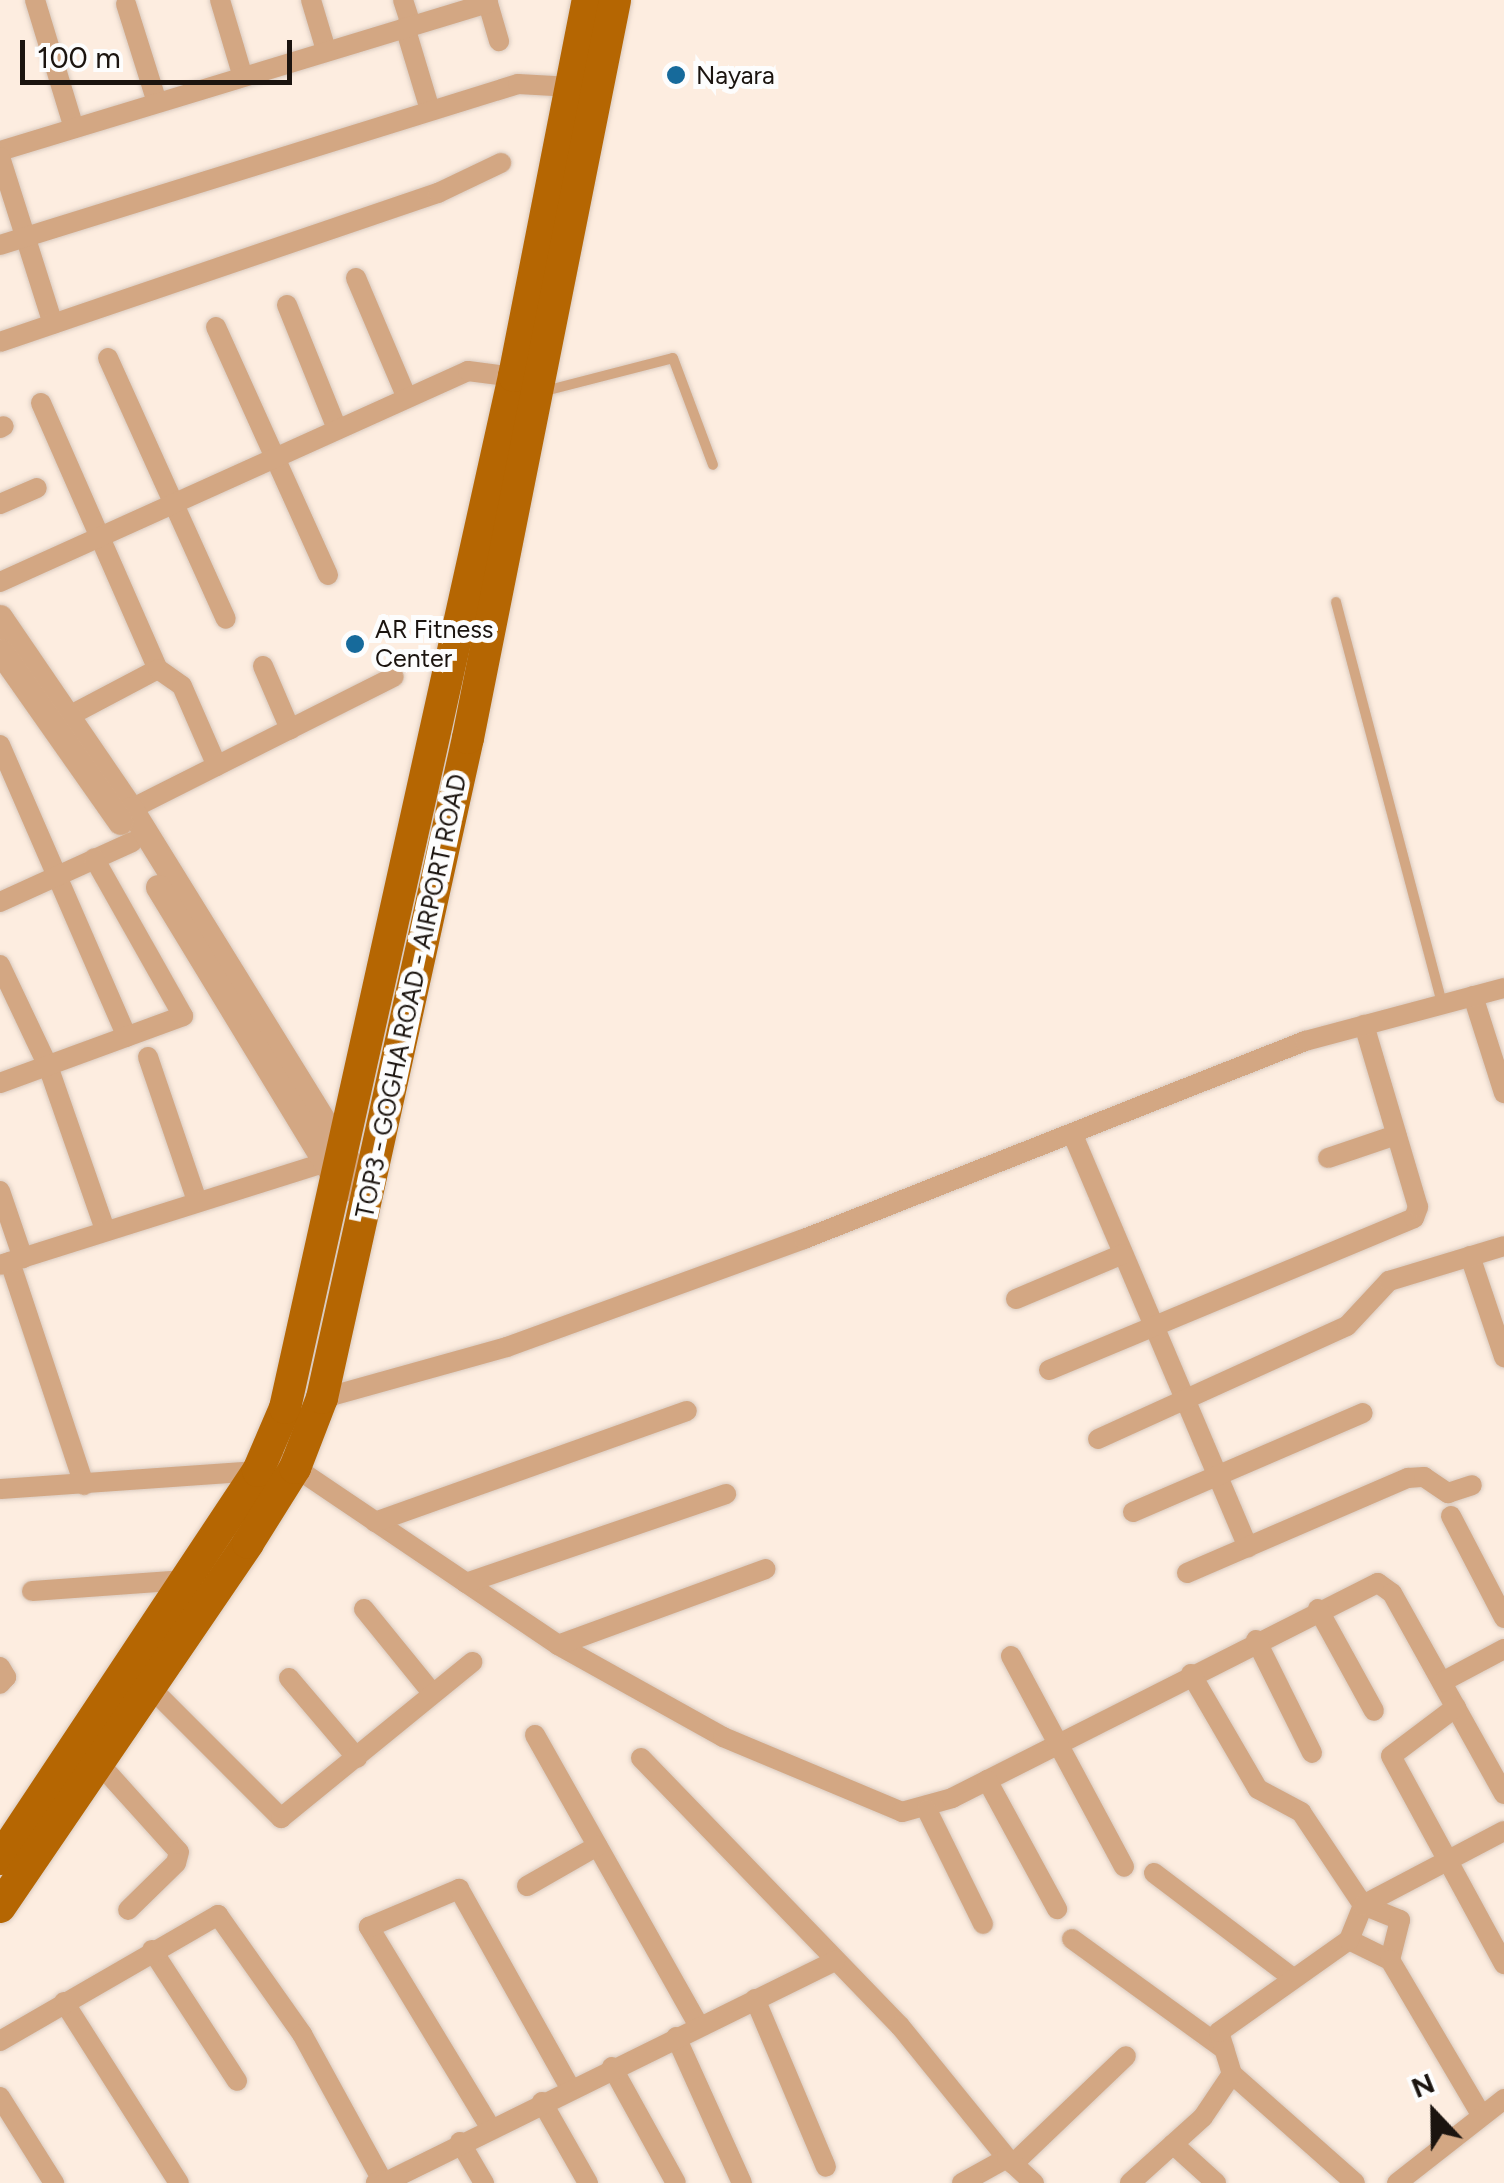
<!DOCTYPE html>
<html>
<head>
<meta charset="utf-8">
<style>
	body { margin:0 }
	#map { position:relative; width:1504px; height:2183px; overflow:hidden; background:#fdede0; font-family:Figtree,sans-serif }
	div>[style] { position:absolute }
	.roads { filter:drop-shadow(0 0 2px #d9cabf) drop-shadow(0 0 2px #d9cabf) }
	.service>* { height:10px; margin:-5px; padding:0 5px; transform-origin:5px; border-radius:5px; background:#d3a783 }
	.minor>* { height:20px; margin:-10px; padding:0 10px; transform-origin:10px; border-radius:10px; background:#d3a783 }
	.tertiary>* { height:25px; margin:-12.5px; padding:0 12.5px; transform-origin:12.5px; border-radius:12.5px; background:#d3a783 }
	.primary>* { height:32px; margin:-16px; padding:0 16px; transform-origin:16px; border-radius:16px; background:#b56602 }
	.dots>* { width:28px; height:28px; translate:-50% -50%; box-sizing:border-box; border:5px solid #fdfdfd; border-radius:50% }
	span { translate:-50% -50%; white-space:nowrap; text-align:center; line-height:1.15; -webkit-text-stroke:10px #fdfdfd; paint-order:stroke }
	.poi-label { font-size:25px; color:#1b140f }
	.left { translate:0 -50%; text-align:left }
	.street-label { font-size:25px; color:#1b140f }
	.north { position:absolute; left:1384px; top:2063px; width:100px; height:100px; -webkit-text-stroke:8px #fdfdfd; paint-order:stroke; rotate:338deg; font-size:28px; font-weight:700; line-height:40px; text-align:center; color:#1b140f }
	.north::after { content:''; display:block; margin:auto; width:35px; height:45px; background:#1b140f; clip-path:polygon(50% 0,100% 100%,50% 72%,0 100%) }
	.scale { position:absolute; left:20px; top:40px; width:272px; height:45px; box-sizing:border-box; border:5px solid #1b140f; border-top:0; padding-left:12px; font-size:30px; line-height:35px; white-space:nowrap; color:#1b140f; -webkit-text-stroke:8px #fdfdfd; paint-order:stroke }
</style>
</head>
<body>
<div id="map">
	<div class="roads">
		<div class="service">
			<i style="left:541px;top:392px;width:136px;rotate:-14.4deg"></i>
			<i style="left:673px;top:358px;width:114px;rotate:69.5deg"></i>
			<i style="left:1336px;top:602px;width:416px;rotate:75.2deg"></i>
		</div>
		<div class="minor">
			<i style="left:35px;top:0;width:134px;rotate:73.1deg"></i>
			<i style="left:220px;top:0;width:77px;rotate:73.4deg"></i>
			<i style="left:311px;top:0;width:52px;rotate:73.3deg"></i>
			<i style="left:403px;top:0;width:26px;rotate:72deg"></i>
			<i style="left:487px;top:0;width:43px;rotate:73.7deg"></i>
			<i style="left:126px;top:4px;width:100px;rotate:72.5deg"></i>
			<i style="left:405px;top:27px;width:87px;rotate:73.2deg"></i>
			<i style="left:0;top:151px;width:510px;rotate:-16.87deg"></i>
			<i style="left:0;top:157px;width:175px;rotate:72.4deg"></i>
			<i style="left:0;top:245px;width:542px;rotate:-17.27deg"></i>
			<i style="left:518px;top:84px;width:54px;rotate:3.2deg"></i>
			<i style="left:356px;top:278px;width:130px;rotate:67deg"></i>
			<i style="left:287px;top:305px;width:134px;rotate:68deg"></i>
			<i style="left:216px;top:327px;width:272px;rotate:65.7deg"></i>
			<i style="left:0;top:342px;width:463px;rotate:-18.8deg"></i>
			<i style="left:438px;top:193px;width:70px;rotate:-25.5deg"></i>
			<i style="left:108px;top:358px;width:286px;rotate:65.7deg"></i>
			<i style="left:41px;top:403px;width:291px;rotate:66.3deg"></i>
			<i style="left:158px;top:669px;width:101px;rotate:152.2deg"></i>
			<i style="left:0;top:428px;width:4px;rotate:-27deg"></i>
			<i style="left:0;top:504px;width:40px;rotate:-23.4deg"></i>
			<i style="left:0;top:582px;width:513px;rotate:-24.27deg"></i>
			<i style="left:468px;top:371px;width:53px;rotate:7.5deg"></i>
			<i style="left:263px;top:666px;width:69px;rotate:66.8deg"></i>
			<i style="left:158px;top:669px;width:29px;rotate:35deg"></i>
			<i style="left:182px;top:686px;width:87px;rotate:66.4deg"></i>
			<i style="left:0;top:745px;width:318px;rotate:66.5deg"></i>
			<i style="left:131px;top:809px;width:294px;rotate:-26.7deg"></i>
			<i style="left:0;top:902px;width:145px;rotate:-24.4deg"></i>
			<i style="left:0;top:965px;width:112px;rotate:64.6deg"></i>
			<i style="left:48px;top:1066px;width:174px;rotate:70.8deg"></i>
			<i style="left:1473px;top:996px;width:102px;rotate:72.3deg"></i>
			<i style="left:148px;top:1057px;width:152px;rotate:71.2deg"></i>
			<i style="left:0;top:1083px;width:195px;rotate:-20.1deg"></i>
			<i style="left:183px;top:1016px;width:181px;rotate:-119.4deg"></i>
			<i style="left:1073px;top:1135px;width:448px;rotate:67deg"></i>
			<i style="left:1328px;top:1158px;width:72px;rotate:-18.7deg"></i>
			<i style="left:0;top:1191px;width:71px;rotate:71.1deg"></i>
			<i style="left:1470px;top:1256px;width:107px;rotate:71.4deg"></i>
			<i style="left:10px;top:1262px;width:235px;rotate:71.6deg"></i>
			<i style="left:0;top:1265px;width:340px;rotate:-17.5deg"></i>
			<i style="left:1016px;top:1299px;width:116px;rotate:-22.8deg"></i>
			<i style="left:1049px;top:1370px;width:395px;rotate:-22.6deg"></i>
			<i style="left:1414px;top:1218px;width:12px;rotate:-70deg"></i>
			<i style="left:1418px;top:1207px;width:190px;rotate:-106.5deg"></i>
			<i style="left:317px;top:1400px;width:197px;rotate:-15.6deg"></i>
			<i style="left:507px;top:1347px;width:316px;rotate:-20deg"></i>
			<i style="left:804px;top:1239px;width:539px;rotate:-21.56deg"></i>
			<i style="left:1305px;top:1041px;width:206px;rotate:-14.9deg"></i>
			<i style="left:1098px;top:1439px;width:273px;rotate:-24.4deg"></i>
			<i style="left:1347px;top:1326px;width:62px;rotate:-47deg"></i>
			<i style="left:1389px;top:1281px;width:120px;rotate:-16.9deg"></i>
			<i style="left:287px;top:1462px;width:327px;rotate:34deg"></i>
			<i style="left:558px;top:1645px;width:189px;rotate:29.1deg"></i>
			<i style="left:723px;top:1737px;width:194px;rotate:22.7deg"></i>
			<i style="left:902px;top:1812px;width:52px;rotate:-15.6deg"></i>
			<i style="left:952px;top:1798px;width:477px;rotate:-26.8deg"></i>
			<i style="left:1378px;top:1583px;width:17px;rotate:36deg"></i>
			<i style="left:1392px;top:1593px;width:230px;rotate:60.9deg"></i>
			<i style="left:0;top:1489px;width:259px;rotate:-4deg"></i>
			<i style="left:1133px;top:1512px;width:250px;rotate:-23.3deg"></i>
			<i style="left:1451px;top:1516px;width:115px;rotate:62.5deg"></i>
			<i style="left:375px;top:1522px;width:331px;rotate:-19.6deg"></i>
			<i style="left:1187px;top:1573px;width:241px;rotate:-23.3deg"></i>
			<i style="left:1408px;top:1478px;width:16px;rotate:-4deg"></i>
			<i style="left:1424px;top:1477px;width:29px;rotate:34deg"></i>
			<i style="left:1448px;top:1493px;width:25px;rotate:-18deg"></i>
			<i style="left:466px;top:1583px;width:275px;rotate:-18.9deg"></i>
			<i style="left:32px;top:1591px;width:154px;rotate:-4.1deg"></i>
			<i style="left:364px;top:1609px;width:109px;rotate:50.9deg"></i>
			<i style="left:1318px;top:1609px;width:116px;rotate:61.2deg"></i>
			<i style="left:1256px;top:1640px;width:126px;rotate:63.6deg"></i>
			<i style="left:558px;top:1645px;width:221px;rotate:-20.1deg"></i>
			<i style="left:1011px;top:1656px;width:239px;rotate:61.8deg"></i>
			<i style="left:0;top:1667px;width:12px;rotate:59deg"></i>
			<i style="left:6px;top:1677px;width:9px;rotate:131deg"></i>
			<i style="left:1191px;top:1674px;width:133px;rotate:59.8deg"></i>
			<i style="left:1258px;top:1789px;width:49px;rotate:28.1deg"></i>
			<i style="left:1301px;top:1812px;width:112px;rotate:56.3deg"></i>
			<i style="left:1363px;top:1905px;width:40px;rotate:22deg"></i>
			<i style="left:1400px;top:1920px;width:41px;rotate:104deg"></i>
			<i style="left:289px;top:1678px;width:105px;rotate:49.6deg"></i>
			<i style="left:1442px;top:1682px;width:70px;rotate:-28deg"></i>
			<i style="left:149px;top:1686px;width:187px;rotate:45deg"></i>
			<i style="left:281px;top:1818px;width:247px;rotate:-39.2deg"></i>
			<i style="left:1456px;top:1707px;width:81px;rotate:143deg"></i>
			<i style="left:1391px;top:1756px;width:237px;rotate:61.5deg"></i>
			<i style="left:535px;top:1735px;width:334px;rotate:60.6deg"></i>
			<i style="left:641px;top:1758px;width:373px;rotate:46deg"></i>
			<i style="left:900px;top:2026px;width:170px;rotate:51deg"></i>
			<i style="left:97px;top:1761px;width:122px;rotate:48deg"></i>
			<i style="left:179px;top:1852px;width:11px;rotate:105deg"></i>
			<i style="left:176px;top:1863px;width:67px;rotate:135.6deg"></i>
			<i style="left:987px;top:1780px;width:147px;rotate:61.5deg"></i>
			<i style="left:927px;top:1810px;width:127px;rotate:63.8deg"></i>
			<i style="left:1154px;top:1873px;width:174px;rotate:37.1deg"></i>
			<i style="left:527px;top:1886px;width:81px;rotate:-29.7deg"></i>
			<i style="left:1072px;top:1939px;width:188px;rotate:35.9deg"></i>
			<i style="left:1349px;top:1940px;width:46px;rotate:26deg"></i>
			<i style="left:1390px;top:1960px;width:181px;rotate:59.5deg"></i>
			<i style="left:152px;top:1950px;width:156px;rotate:57deg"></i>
			<i style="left:755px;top:1999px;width:182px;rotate:67.1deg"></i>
			<i style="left:64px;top:2002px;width:214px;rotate:57.6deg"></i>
			<i style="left:676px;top:2037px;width:160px;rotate:65.7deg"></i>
			<i style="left:0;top:2041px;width:252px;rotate:-30deg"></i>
			<i style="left:218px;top:1915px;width:146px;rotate:54.8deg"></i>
			<i style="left:302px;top:2034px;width:166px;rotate:61.3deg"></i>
			<i style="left:382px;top:2180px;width:7px;rotate:153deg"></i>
			<i style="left:612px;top:2067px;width:132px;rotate:61.1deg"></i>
			<i style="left:1232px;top:2074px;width:164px;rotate:41.5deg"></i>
			<i style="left:0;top:2097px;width:102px;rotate:57.9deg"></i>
			<i style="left:542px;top:2102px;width:93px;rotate:60.4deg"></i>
			<i style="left:490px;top:2127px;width:234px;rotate:-121.2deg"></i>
			<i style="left:369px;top:1927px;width:98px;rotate:-22.9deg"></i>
			<i style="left:459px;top:1889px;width:228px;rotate:60.8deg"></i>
			<i style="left:460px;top:2142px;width:48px;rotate:59.7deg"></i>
			<i style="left:1173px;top:2144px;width:58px;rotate:42.2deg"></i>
			<i style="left:1013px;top:2164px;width:156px;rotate:-43.7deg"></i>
			<i style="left:384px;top:2183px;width:503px;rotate:-26.21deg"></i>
			<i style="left:962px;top:2183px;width:51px;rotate:-29.1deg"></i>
			<i style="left:1007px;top:2158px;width:37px;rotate:43deg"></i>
			<i style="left:1130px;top:2183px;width:98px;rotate:-42.1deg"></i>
			<i style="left:1203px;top:2117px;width:52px;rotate:-56deg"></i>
			<i style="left:1232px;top:2074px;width:44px;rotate:-107.2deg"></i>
			<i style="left:1219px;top:2032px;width:159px;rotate:-35.3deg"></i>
			<i style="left:1349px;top:1940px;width:38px;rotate:-68deg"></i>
			<i style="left:1363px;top:1905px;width:159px;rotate:-27.7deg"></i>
			<i style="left:1397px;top:2183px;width:136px;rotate:-38.1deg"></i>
		</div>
		<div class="tertiary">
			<i style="left:0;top:617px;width:232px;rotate:55.7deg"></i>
			<i style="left:131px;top:809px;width:450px;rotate:58.3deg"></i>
			<i style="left:0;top:651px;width:209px;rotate:54.9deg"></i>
			<i style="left:158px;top:887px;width:354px;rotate:58.7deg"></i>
		</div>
		<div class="primary">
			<i style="left:0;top:1859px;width:466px;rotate:-56.4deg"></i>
			<i style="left:258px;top:1471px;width:69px;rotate:-66.8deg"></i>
			<i style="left:285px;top:1408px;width:1057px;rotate:-77.49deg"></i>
			<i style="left:514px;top:376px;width:383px;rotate:-78.9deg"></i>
			<i style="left:0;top:1907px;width:440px;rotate:-55.7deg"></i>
			<i style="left:248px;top:1543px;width:89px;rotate:-57.9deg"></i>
			<i style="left:295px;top:1468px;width:75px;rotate:-68.9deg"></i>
			<i style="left:322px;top:1398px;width:676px;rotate:-77.53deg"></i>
			<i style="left:468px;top:738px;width:752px;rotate:-78.73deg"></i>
		</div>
	</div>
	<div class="dots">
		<i style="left:676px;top:75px;background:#166a9b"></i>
		<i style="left:355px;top:644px;background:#166a9b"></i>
	</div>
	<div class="poi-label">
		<span class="left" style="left:696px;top:75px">Nayara</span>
		<span class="left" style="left:375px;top:644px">AR Fitness<br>Center</span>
	</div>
	<div class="street-label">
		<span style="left:411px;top:996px;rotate:-78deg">TOP3 - GOGHA ROAD - AIRPORT ROAD</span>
	</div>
	<div class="north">N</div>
	<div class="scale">100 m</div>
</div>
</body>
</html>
